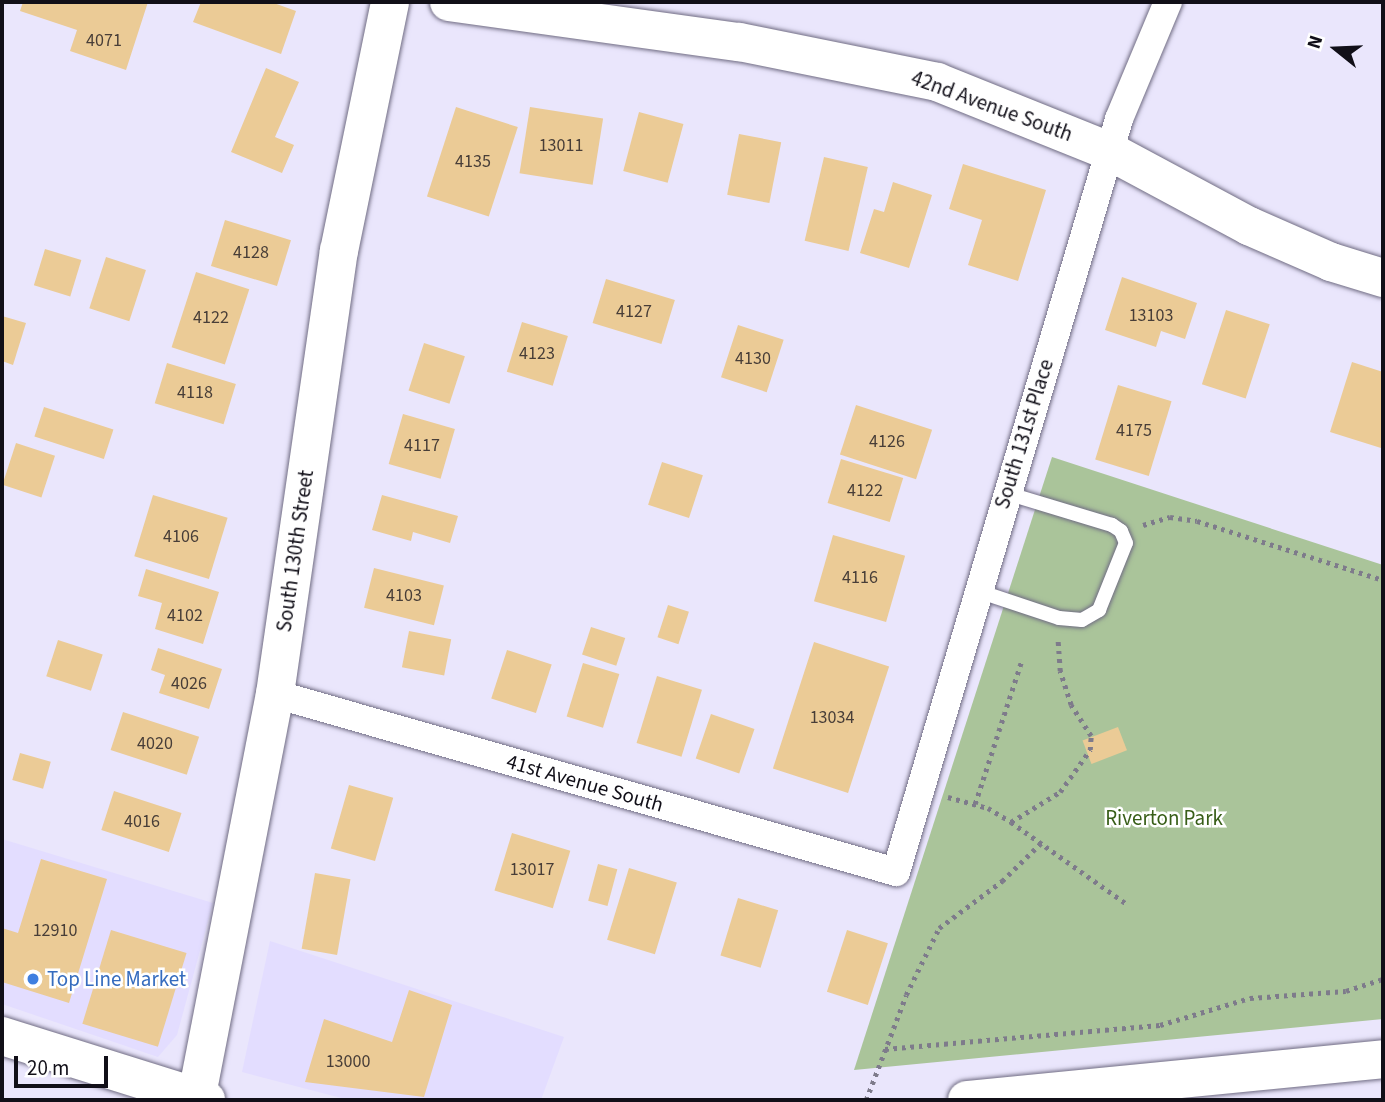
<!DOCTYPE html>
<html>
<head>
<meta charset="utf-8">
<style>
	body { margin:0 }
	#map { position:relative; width:1385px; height:1102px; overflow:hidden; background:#eae6fc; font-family:"Source Sans 3",sans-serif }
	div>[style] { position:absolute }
	.built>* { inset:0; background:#e3ddff }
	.green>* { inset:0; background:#aac49a }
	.building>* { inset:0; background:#ebcb96; transform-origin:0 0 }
	.path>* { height:4.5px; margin-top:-2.25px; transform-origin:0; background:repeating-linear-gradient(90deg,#7e7b8b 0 3.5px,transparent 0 8.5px) }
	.roads { filter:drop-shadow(0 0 2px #706c83) drop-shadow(0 0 2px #706c83) }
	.lane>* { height:14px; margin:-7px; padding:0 7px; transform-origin:7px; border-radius:7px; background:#fff }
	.street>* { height:28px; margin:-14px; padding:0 14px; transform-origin:14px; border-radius:14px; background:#fff }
	.secondary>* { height:38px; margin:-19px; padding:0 19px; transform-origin:19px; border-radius:19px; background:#fff }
	.dots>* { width:19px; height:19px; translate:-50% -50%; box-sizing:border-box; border:4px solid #fff; border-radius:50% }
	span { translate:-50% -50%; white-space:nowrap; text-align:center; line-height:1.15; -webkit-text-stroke:5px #fff; paint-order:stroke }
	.number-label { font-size:18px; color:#483e38 }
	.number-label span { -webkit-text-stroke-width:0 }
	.street-label { font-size:21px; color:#110f18 }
	.park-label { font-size:21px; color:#385e18 }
	.shop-label { font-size:21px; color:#366cbe }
	.left { translate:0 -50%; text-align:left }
	.frame { position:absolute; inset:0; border:4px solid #110f18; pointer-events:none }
	.north { position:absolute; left:1301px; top:14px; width:70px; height:70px; -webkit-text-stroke:5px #fff; paint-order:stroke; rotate:288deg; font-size:19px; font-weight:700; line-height:28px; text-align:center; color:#110f18 }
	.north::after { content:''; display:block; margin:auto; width:24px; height:32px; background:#110f18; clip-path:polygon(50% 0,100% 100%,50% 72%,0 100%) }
	.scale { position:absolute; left:14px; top:1056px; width:94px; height:32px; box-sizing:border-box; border:4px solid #110f18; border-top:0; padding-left:9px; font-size:21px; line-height:24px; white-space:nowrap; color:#110f18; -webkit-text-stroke:5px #fff; paint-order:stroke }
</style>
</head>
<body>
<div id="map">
	<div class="built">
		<i style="clip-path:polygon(2px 839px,213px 903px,177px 1035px,158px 1057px,2px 1004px)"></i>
		<i style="clip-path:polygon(270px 941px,564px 1037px,541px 1100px,349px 1100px,242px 1072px)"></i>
	</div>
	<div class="green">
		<i style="clip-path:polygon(1052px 457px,1383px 565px,1383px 1019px,854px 1070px)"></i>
	</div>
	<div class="building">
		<i style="clip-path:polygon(23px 2px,148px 2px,126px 70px,70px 51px,77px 30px,20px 11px)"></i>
		<i style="clip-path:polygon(201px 2px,271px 2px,296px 11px,281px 54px,193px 22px)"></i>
		<i style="clip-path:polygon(266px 68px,299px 82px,275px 137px,294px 145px,282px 173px,231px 152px)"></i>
		<i style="left:456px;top:107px;width:65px;height:94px;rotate:18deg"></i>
		<i style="left:530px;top:107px;width:74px;height:67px;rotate:9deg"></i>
		<i style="left:639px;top:112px;width:46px;height:61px;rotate:15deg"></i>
		<i style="left:739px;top:134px;width:43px;height:62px;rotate:11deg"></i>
		<i style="left:824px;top:157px;width:45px;height:86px;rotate:13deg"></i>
		<i style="clip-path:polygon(963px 164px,1046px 190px,1018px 281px,968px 265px,982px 220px,949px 209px)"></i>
		<i style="clip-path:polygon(893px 182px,932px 195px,909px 268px,860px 253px,874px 209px,884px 212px)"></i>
		<i style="left:225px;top:220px;width:69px;height:48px;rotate:17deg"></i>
		<i style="left:45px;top:249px;width:38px;height:38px;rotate:17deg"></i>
		<i style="left:106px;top:257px;width:42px;height:54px;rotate:18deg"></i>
		<i style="left:196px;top:272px;width:56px;height:79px;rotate:18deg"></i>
		<i style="clip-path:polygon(1122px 277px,1197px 303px,1185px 339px,1161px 331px,1156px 347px,1105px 330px)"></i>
		<i style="left:606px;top:279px;width:72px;height:46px;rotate:17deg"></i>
		<i style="left:1226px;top:310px;width:46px;height:78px;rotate:18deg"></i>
		<i style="clip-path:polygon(2px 316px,26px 323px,13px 365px,2px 361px)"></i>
		<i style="left:522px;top:322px;width:48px;height:52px;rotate:17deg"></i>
		<i style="left:738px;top:325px;width:48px;height:55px;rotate:18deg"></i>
		<i style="left:424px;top:343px;width:43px;height:50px;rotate:18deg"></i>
		<i style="clip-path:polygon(1352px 362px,1383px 372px,1381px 448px,1330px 432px)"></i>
		<i style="left:167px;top:363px;width:72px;height:42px;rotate:17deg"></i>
		<i style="left:1118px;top:385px;width:56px;height:78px;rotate:17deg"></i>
		<i style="left:856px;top:405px;width:80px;height:52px;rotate:18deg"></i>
		<i style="left:44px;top:407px;width:73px;height:31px;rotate:18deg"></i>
		<i style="left:403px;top:414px;width:54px;height:52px;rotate:16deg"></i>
		<i style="left:16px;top:443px;width:41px;height:44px;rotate:18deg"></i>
		<i style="left:841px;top:459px;width:65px;height:46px;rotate:17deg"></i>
		<i style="left:662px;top:462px;width:43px;height:45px;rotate:18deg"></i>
		<i style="left:153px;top:495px;width:78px;height:64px;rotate:17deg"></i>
		<i style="clip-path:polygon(382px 495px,458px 516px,450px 543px,413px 532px,411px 541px,372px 530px)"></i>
		<i style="left:833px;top:535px;width:75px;height:69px;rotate:16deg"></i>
		<i style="left:374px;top:568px;width:72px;height:41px;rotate:14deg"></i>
		<i style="clip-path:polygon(146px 569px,219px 592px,203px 644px,155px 629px,162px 603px,138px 596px)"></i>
		<i style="left:668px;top:605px;width:22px;height:34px;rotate:18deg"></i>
		<i style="left:591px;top:627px;width:36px;height:29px;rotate:18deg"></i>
		<i style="left:409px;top:631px;width:43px;height:37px;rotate:11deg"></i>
		<i style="left:58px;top:640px;width:47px;height:38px;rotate:18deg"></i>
		<i style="left:814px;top:642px;width:79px;height:133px;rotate:18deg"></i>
		<i style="clip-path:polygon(158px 648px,222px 669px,209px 709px,159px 693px,165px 675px,151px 670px)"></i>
		<i style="left:507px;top:650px;width:47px;height:51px;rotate:18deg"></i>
		<i style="left:583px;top:663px;width:38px;height:56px;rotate:17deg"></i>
		<i style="left:657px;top:676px;width:47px;height:70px;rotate:17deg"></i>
		<i style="left:123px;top:712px;width:80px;height:40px;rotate:18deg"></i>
		<i style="left:711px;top:714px;width:46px;height:47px;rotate:19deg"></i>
		<i style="left:1118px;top:727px;width:25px;height:38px;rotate:69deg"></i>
		<i style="left:20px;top:753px;width:32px;height:28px;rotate:16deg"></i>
		<i style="left:349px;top:785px;width:46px;height:66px;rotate:16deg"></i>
		<i style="left:114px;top:791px;width:71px;height:41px;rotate:18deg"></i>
		<i style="left:512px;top:833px;width:61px;height:60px;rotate:17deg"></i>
		<i style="clip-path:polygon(41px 859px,107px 879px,69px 1003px,2px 982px,2px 928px,18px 933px)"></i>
		<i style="left:598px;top:864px;width:20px;height:38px;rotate:15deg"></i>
		<i style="left:629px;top:868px;width:50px;height:75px;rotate:17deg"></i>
		<i style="left:315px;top:873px;width:36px;height:77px;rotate:10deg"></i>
		<i style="left:738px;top:898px;width:42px;height:60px;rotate:17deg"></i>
		<i style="left:111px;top:930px;width:79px;height:98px;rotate:17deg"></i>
		<i style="left:847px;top:930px;width:43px;height:65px;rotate:18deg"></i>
		<i style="clip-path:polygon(409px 990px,452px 1005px,424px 1097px,305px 1082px,324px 1019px,392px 1042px)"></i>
	</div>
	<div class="path">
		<i style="left:1143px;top:525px;width:28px;rotate:-17deg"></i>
		<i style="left:1170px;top:517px;width:27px;rotate:8deg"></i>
		<i style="left:1197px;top:521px;width:195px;rotate:17.6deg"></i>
		<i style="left:948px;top:797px;width:41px;rotate:15.4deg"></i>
		<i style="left:988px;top:808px;width:27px;rotate:31deg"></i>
		<i style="left:1011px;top:822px;width:142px;rotate:35.3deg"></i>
		<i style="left:975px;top:804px;width:152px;rotate:-72deg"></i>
		<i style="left:1011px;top:822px;width:57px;rotate:-31.5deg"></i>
		<i style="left:1060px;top:792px;width:52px;rotate:-54.5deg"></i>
		<i style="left:1090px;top:750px;width:14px;rotate:-86deg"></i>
		<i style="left:1091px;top:736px;width:37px;rotate:-123deg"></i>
		<i style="left:1071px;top:705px;width:36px;rotate:-108deg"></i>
		<i style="left:1060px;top:671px;width:30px;rotate:-94deg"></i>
		<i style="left:885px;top:1049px;width:276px;rotate:-5deg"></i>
		<i style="left:1160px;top:1025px;width:94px;rotate:-16.7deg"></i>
		<i style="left:1250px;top:998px;width:96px;rotate:-4.2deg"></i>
		<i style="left:1346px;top:991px;width:39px;rotate:-18deg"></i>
		<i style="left:866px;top:1100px;width:112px;rotate:-69.1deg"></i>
		<i style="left:906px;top:995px;width:75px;rotate:-63.8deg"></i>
		<i style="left:939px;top:928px;width:79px;rotate:-36.7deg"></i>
		<i style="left:1002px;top:881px;width:57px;rotate:-44.3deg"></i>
	</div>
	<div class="roads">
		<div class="lane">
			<i style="left:978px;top:591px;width:85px;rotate:18.4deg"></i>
			<i style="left:1059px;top:618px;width:23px;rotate:5deg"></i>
			<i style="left:1082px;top:620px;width:20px;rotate:-30deg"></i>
			<i style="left:1099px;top:610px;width:72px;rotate:-68.1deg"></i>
			<i style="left:1126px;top:543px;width:13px;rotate:-113deg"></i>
			<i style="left:1121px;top:531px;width:11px;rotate:-146deg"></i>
			<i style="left:1112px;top:525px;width:111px;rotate:-163.2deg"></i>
		</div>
		<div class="street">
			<i style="left:275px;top:694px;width:646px;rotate:15.99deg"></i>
			<i style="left:896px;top:872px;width:785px;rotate:-73.5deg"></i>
			<i style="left:1119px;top:119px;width:127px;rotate:-67.3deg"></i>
		</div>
		<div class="secondary">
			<i style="left:449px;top:2px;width:293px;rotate:7.9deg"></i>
			<i style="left:739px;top:42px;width:202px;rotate:11.4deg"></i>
			<i style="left:937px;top:82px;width:188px;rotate:21.9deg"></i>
			<i style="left:1111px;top:152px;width:157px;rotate:28.2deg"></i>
			<i style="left:1249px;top:226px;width:90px;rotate:23.7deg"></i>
			<i style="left:1331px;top:262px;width:54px;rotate:17.1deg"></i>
			<i style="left:2px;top:1036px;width:214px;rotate:17.4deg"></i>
			<i style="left:196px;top:1100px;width:414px;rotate:-79deg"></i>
			<i style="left:275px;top:694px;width:448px;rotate:-81.8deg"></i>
			<i style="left:339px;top:251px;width:254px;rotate:-78.4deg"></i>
			<i style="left:967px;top:1100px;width:418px;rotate:-5.6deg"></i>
		</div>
	</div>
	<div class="dots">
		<i style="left:33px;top:979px;background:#3f7fe0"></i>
	</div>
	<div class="number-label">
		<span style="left:104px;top:41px">4071</span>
		<span style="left:561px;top:146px">13011</span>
		<span style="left:473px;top:162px">4135</span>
		<span style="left:251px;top:253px">4128</span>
		<span style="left:634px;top:312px">4127</span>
		<span style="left:1151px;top:316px">13103</span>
		<span style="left:211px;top:318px">4122</span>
		<span style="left:537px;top:354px">4123</span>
		<span style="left:753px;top:359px">4130</span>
		<span style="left:195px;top:393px">4118</span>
		<span style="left:1134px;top:431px">4175</span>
		<span style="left:887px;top:442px">4126</span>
		<span style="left:422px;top:446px">4117</span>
		<span style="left:865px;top:491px">4122</span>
		<span style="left:181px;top:537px">4106</span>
		<span style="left:860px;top:578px">4116</span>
		<span style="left:404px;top:596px">4103</span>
		<span style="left:185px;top:616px">4102</span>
		<span style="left:189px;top:684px">4026</span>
		<span style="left:832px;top:718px">13034</span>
		<span style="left:155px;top:744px">4020</span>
		<span style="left:142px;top:822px">4016</span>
		<span style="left:532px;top:870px">13017</span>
		<span style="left:55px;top:931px">12910</span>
		<span style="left:348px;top:1062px">13000</span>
	</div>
	<div class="street-label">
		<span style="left:992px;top:106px;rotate:20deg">42nd Avenue South</span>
		<span style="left:1024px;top:434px;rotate:-73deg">South 131st Place</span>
		<span style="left:295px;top:551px;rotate:-82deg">South 130th Street</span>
		<span style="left:585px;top:783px;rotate:16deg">41st Avenue South</span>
	</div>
	<div class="park-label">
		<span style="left:1164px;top:818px">Riverton Park</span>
	</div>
	<div class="shop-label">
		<span class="left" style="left:47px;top:979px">Top Line Market</span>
	</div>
	<div class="frame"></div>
	<div class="north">N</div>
	<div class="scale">20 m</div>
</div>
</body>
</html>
